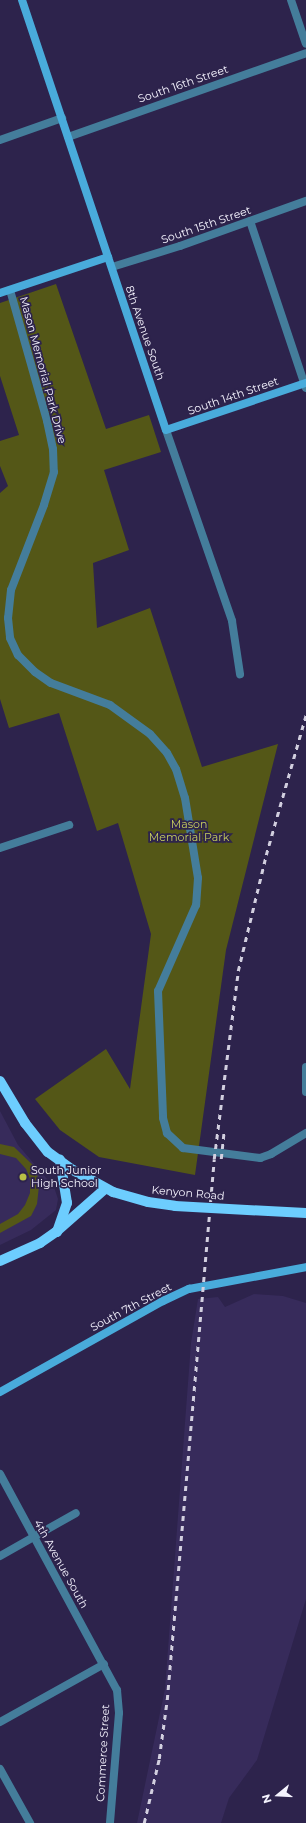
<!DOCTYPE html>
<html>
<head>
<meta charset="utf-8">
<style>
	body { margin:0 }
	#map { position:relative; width:306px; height:1823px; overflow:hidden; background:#2d234c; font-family:Montserrat,sans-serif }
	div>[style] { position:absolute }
	.built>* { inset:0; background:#372b5b }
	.green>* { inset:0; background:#545717 }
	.street>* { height:8px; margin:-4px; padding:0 4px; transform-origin:4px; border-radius:4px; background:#447d9b }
	.secondary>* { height:8px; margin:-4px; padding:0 4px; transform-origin:4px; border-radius:4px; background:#49abdb }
	.primary>* { height:10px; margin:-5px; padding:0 5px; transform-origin:5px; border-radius:5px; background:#6dcdfe }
	.rail>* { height:2.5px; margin-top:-1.25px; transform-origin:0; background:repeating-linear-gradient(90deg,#d2cfdf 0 5px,transparent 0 10px) }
	.primary-bridge>* { height:10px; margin:-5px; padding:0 5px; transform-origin:5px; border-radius:5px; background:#6dcdfe }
	.dots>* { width:11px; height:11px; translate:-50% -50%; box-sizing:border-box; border:2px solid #2d234c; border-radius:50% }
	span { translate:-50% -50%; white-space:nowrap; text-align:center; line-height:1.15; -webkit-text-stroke:3.5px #2d234c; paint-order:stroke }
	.street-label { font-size:11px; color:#f5f3fe }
	.park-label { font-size:11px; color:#c7cf5d }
	.poi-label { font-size:11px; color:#f5f3fe }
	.left { translate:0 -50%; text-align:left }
	.north { position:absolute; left:258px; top:1775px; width:40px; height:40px; -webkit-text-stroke:3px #2d234c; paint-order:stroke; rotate:252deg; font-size:11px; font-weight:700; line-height:16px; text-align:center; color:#f5f3fe }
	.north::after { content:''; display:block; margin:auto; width:14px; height:18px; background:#f5f3fe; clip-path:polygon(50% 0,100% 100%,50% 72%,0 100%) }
</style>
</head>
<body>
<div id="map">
	<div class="built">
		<i style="clip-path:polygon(0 1111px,18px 1145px,54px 1187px,58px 1199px,56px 1210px,31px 1230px,0 1245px)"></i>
		<i style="clip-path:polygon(254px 1294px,283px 1296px,306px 1303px,306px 1599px,257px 1760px,229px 1798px,221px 1823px,137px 1823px,165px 1689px,191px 1343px,198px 1299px,218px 1297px,225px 1307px)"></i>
	</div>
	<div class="green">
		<i style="clip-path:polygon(56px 284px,106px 429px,149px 415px,161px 452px,104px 470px,129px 550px,93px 563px,97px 628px,150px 608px,202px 767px,278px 744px,226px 950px,195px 1175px,99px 1157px,60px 1130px,35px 1099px,106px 1049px,130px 1089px,151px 934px,118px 823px,97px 831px,59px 713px,9px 728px,0 699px,0 493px,8px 486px,0 466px,0 441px,19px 435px,0 376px,0 303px)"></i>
		<i style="clip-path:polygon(0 1144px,14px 1147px,36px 1168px,39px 1186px,37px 1204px,31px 1216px,0 1233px,0 1224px,18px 1214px,25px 1205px,30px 1193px,30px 1179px,26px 1169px,16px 1158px,0 1154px)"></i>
	</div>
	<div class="street">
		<i style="left:291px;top:0;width:46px;rotate:71.2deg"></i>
		<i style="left:68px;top:137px;width:252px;rotate:-19.4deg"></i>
		<i style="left:0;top:140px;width:66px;rotate:-19.5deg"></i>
		<i style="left:250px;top:221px;width:176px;rotate:71.5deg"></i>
		<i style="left:112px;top:267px;width:71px;rotate:-17.2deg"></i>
		<i style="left:180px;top:246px;width:134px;rotate:-19.7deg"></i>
		<i style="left:10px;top:290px;width:136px;rotate:74.2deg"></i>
		<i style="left:47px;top:421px;width:29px;rotate:78deg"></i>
		<i style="left:53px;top:449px;width:23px;rotate:88deg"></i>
		<i style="left:54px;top:472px;width:34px;rotate:107deg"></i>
		<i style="left:44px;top:505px;width:91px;rotate:111.2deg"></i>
		<i style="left:11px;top:590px;width:28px;rotate:96deg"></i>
		<i style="left:8px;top:618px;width:20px;rotate:84deg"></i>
		<i style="left:10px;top:638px;width:19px;rotate:65deg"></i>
		<i style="left:18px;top:655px;width:24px;rotate:45deg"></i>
		<i style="left:35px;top:672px;width:19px;rotate:35deg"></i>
		<i style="left:51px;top:683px;width:63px;rotate:20.4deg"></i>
		<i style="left:110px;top:705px;width:49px;rotate:35.9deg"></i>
		<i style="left:150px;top:734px;width:25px;rotate:48deg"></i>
		<i style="left:167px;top:753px;width:18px;rotate:61deg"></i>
		<i style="left:176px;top:769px;width:30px;rotate:73deg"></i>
		<i style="left:185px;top:798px;width:81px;rotate:80.8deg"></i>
		<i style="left:198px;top:878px;width:27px;rotate:94deg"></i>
		<i style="left:196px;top:905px;width:94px;rotate:113.8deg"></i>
		<i style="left:158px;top:991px;width:127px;rotate:87.7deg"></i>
		<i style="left:163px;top:1118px;width:16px;rotate:75deg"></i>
		<i style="left:167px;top:1133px;width:22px;rotate:43deg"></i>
		<i style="left:183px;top:1148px;width:78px;rotate:7.4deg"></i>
		<i style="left:260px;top:1158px;width:12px;rotate:-20deg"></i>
		<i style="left:271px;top:1154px;width:41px;rotate:-31deg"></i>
		<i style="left:166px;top:430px;width:202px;rotate:70.9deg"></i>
		<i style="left:232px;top:621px;width:54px;rotate:81.4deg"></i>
		<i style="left:0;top:848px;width:73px;rotate:-18.4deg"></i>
		<i style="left:306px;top:1067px;width:25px;rotate:90deg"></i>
		<i style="left:0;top:1474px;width:246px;rotate:61.6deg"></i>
		<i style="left:117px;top:1690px;width:23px;rotate:85deg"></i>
		<i style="left:119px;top:1713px;width:110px;rotate:94.7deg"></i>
		<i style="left:0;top:1556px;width:87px;rotate:-29.5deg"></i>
		<i style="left:0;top:1722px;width:119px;rotate:-29.1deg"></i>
		<i style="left:0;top:1769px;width:62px;rotate:60.9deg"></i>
	</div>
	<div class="secondary">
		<i style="left:22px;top:0;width:453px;rotate:71.5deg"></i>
		<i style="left:166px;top:430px;width:148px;rotate:-18.6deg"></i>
		<i style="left:0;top:293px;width:114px;rotate:-18.4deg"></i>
		<i style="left:0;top:1392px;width:187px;rotate:-29.2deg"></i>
		<i style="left:163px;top:1301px;width:29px;rotate:-25deg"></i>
		<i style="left:189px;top:1289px;width:119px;rotate:-10.6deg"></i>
	</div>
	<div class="primary">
		<i style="left:0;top:1081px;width:49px;rotate:59.2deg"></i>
		<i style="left:25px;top:1123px;width:37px;rotate:52deg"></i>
		<i style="left:48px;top:1152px;width:31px;rotate:36deg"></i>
		<i style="left:73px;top:1170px;width:46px;rotate:28.8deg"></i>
		<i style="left:113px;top:1192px;width:36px;rotate:16deg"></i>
		<i style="left:148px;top:1202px;width:27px;rotate:8deg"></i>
		<i style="left:57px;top:1232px;width:31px;rotate:-71deg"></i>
		<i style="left:67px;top:1203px;width:44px;rotate:-99.2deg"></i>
		<i style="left:0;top:1261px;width:44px;rotate:-24.2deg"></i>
		<i style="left:40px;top:1243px;width:19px;rotate:-35deg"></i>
		<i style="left:56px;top:1232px;width:65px;rotate:-41.3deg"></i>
	</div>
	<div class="rail">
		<i style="left:221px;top:1159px;width:28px;rotate:-84deg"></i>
		<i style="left:144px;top:1823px;width:66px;rotate:-76.8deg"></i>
		<i style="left:159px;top:1759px;width:60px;rotate:-82.3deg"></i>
		<i style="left:167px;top:1700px;width:543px;rotate:-85.03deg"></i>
		<i style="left:214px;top:1159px;width:190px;rotate:-82.7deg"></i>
		<i style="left:238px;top:971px;width:119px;rotate:-76.4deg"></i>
		<i style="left:266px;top:855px;width:146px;rotate:-74.1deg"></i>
	</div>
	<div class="primary-bridge">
		<i style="left:175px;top:1206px;width:131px;rotate:3.1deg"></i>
	</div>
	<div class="dots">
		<i style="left:23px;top:1177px;background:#b9c046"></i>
	</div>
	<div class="street-label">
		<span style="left:183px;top:84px;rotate:-19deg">South 16th Street</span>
		<span style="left:206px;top:225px;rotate:-19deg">South 15th Street</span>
		<span style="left:145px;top:333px;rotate:71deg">8th Avenue South</span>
		<span style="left:43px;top:370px;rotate:75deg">Mason Memorial Park Drive</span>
		<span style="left:233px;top:396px;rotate:-19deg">South 14th Street</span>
		<span style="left:188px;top:1193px;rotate:5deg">Kenyon Road</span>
		<span style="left:131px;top:1307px;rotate:-28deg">South 7th Street</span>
		<span style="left:61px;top:1564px;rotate:61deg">4th Avenue South</span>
		<span style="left:103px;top:1753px;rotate:-87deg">Commerce Street</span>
	</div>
	<div class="park-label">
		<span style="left:189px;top:831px">Mason<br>Memorial Park</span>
	</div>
	<div class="poi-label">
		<span class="left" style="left:31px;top:1177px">South Junior<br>High School</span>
	</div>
	<div class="north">N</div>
</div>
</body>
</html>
